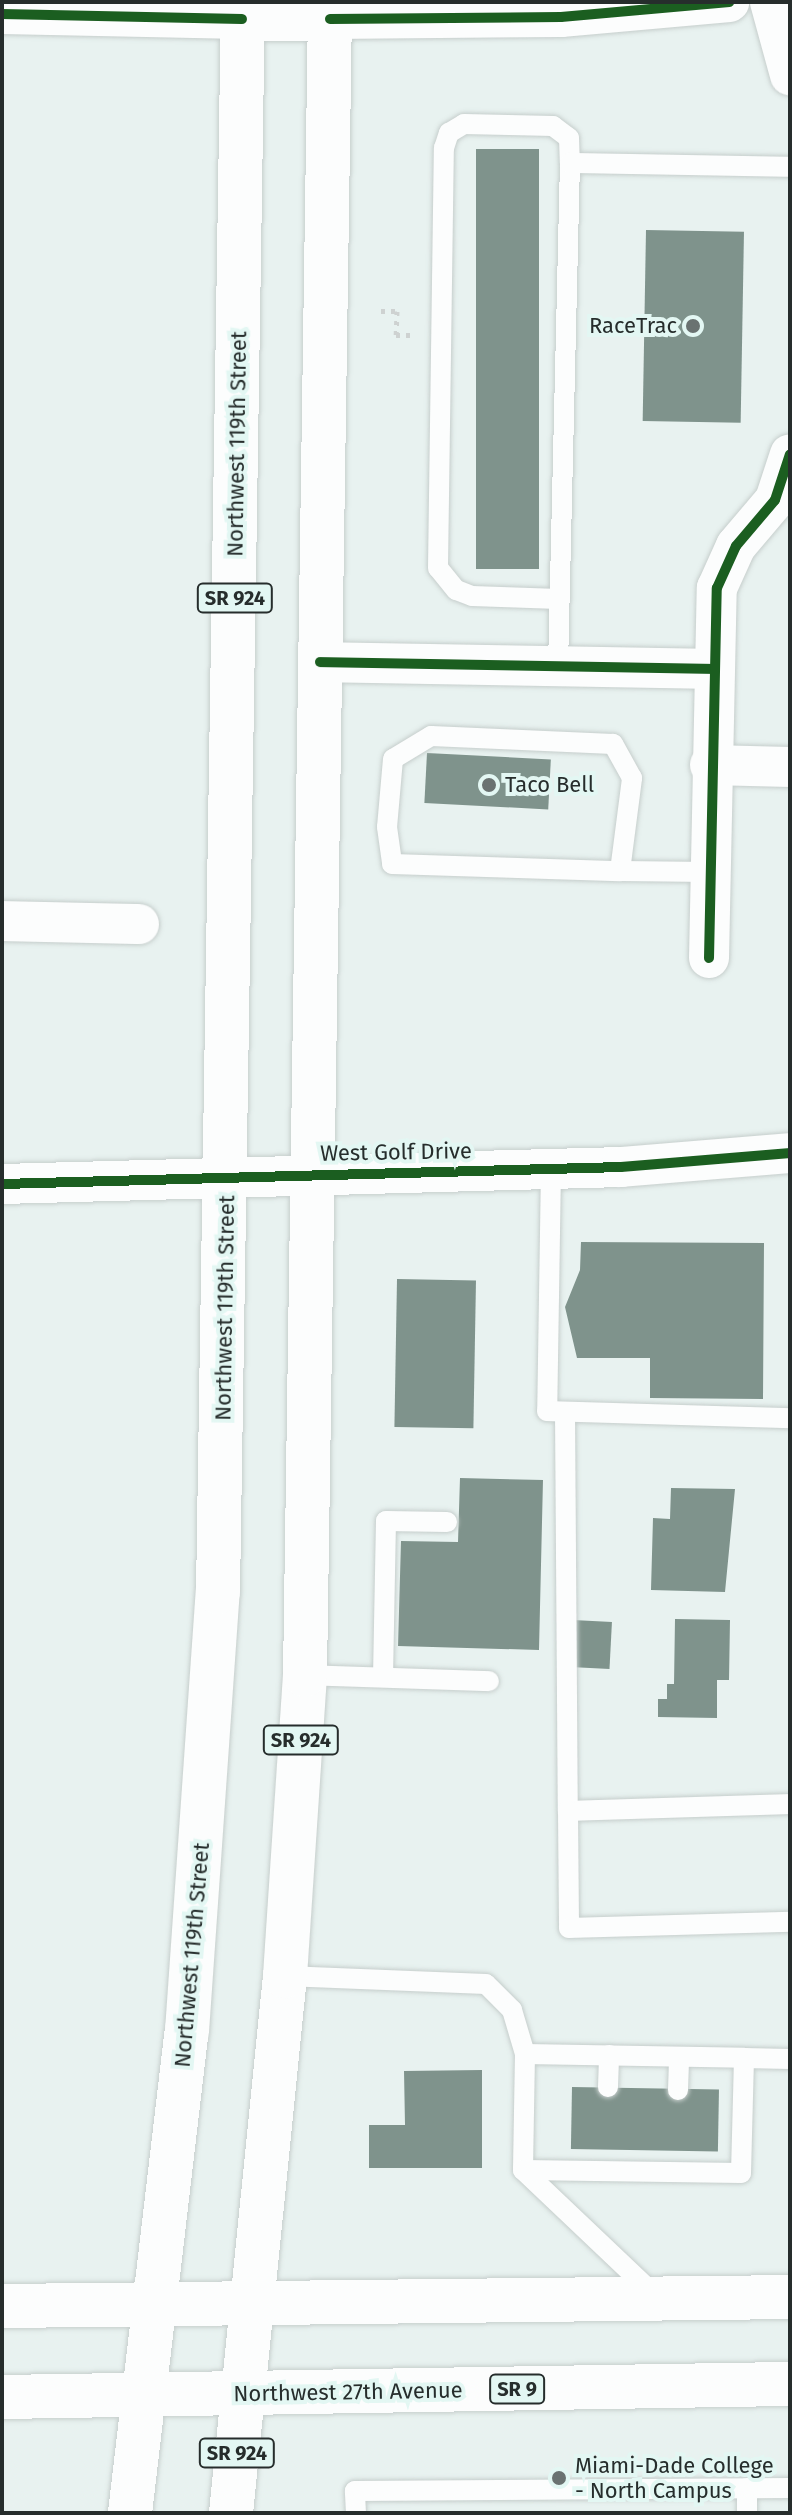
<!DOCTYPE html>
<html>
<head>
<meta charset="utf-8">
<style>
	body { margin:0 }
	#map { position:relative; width:792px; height:2515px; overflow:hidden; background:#e8f2f0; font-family:"Fira Sans",sans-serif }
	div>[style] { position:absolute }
	.building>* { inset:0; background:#7f938c; transform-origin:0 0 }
	.path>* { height:5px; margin-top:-2.5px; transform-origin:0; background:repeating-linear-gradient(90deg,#ced2d1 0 4px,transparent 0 10px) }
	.roads { filter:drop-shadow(0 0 2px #c6cecc) drop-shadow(0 0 2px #c6cecc) }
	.service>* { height:20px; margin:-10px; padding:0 10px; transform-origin:10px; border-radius:10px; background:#fcfdfd }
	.minor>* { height:40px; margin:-20px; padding:0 20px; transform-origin:20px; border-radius:20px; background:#fcfdfd }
	.primary>* { height:44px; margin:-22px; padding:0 22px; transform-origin:22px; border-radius:22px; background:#fcfdfd }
	.trunk>* { height:44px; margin:-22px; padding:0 22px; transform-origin:22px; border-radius:22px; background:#fcfdfd }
	.cycleway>* { height:10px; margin:-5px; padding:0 5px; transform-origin:5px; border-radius:5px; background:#1b5e20 }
	.dots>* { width:22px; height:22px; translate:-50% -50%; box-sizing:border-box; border:4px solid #e3f7f3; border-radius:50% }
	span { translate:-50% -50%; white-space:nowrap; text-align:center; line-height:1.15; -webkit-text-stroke:8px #e3f7f3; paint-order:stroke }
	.shield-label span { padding:2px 6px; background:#e3f7f3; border:2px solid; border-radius:6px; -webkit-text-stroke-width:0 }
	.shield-label { font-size:20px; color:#262d2c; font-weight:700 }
	.poi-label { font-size:22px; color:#262d2c }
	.right { translate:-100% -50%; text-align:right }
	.left { translate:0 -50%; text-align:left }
	.street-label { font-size:22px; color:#262d2c }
	.frame { position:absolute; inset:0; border:4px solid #262d2c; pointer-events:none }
</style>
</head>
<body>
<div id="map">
	<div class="building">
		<i style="left:476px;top:149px;width:63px;height:420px"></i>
		<i style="left:646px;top:230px;width:98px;height:191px;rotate:1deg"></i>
		<i style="left:427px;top:753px;width:124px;height:50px;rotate:3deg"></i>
		<i style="clip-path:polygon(581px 1242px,764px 1243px,763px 1399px,650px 1398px,650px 1358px,577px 1358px,565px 1307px,580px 1270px)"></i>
		<i style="left:397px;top:1279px;width:79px;height:148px;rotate:1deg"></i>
		<i style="clip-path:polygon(460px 1478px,543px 1480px,539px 1650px,398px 1646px,401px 1541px,458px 1542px)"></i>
		<i style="clip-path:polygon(671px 1488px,735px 1489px,725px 1592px,651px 1590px,653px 1518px,670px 1519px)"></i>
		<i style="clip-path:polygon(675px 1619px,730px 1620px,729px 1680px,717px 1680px,717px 1718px,658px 1717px,658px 1699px,667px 1699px,667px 1684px,674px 1684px)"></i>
		<i style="left:573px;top:1620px;width:39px;height:47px;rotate:3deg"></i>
		<i style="clip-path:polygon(482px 2070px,482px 2168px,369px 2168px,369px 2125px,405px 2125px,404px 2071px)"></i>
		<i style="left:572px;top:2087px;width:147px;height:62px;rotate:1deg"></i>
	</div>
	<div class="path">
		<i style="left:381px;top:311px;width:16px"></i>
		<i style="left:397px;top:311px;width:24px;rotate:92deg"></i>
		<i style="left:396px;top:335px;width:19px"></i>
	</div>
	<div class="roads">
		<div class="service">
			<i style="left:559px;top:599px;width:87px;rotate:-178deg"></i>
			<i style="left:472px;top:596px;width:17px;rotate:-159deg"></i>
			<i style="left:456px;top:590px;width:28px;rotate:-129deg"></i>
			<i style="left:438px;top:568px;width:420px;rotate:-89.2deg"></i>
			<i style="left:444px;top:148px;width:16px;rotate:-72deg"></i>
			<i style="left:449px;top:133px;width:17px;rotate:-31deg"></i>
			<i style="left:464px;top:124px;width:89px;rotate:1.3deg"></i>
			<i style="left:553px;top:126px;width:20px;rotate:37deg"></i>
			<i style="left:569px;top:138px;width:25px;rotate:88deg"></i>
			<i style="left:558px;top:667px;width:504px;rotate:-88.64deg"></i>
			<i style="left:570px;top:163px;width:220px;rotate:1deg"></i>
			<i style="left:620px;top:871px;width:94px;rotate:-82.6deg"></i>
			<i style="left:632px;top:778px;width:39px;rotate:-119deg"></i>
			<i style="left:613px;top:744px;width:182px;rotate:-177.5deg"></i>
			<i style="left:431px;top:736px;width:44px;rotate:148.8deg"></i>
			<i style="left:393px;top:759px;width:68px;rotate:95deg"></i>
			<i style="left:387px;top:827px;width:37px;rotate:82deg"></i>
			<i style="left:392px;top:864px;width:228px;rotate:1.8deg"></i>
			<i style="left:620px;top:871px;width:89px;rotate:0.6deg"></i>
			<i style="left:551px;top:1169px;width:242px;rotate:90.9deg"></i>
			<i style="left:547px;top:1411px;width:243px;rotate:1.7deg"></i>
			<i style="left:565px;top:1412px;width:399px;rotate:89.6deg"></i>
			<i style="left:305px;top:1675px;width:184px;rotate:1.9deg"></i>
			<i style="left:383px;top:1677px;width:156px;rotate:-88.9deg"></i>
			<i style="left:386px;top:1521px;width:61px;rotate:0.9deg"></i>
			<i style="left:790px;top:1804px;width:222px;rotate:178.2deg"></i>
			<i style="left:568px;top:1811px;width:117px;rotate:89.5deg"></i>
			<i style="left:569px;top:1928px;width:221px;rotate:-1.6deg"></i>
			<i style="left:285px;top:1976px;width:201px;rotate:2.3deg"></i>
			<i style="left:486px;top:1984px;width:37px;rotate:45deg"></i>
			<i style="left:512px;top:2010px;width:46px;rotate:73.5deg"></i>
			<i style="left:525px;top:2054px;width:116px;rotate:91deg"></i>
			<i style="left:523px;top:2170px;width:218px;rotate:0.8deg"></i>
			<i style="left:741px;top:2173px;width:115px;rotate:-88.5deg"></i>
			<i style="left:744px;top:2058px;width:46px;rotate:1.2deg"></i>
			<i style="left:525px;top:2054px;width:219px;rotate:1deg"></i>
			<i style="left:608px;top:2087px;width:32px;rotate:-88deg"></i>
			<i style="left:678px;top:2090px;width:33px;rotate:-88deg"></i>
			<i style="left:523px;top:2170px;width:183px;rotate:43.5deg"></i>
			<i style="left:747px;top:2488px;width:25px;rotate:90deg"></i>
			<i style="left:356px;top:2513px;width:22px;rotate:-93deg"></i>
			<i style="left:355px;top:2491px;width:435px;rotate:-0.4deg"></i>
		</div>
		<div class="minor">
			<i style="left:770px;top:2px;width:76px;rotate:74.7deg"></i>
			<i style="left:2px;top:14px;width:240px;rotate:1.2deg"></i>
			<i style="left:330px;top:19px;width:231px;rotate:-0.5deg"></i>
			<i style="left:561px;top:17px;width:169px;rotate:-5.1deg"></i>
			<i style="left:320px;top:662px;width:392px;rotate:1deg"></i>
			<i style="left:710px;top:765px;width:80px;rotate:1.4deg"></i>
			<i style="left:2px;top:921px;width:137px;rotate:1.3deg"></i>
			<i style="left:709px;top:958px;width:370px;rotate:-88.8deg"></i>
			<i style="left:717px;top:588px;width:46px;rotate:-65.7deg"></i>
			<i style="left:736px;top:546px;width:60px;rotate:-49.7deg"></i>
			<i style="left:775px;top:500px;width:48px;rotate:-71.9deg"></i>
			<i style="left:2px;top:1184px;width:619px;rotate:-1.57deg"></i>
			<i style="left:621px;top:1167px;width:170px;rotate:-4.7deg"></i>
		</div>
		<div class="primary">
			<i style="left:2px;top:2306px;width:788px;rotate:-0.65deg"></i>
			<i style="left:2px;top:2397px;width:788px;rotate:-0.95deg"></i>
		</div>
		<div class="trunk">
			<i style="left:242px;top:19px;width:88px"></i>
			<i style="left:130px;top:2513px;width:485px;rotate:-83.3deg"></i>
			<i style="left:187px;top:2031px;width:440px;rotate:-86deg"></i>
			<i style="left:218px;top:1592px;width:1590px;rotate:-89.1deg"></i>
			<i style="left:231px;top:2513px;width:540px;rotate:-84.26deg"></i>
			<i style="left:285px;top:1976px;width:302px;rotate:-86.2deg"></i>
			<i style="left:305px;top:1675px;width:1673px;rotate:-89.14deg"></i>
		</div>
	</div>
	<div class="cycleway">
		<i style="left:2px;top:14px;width:240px;rotate:1.2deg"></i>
		<i style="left:330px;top:19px;width:231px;rotate:-0.5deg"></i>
		<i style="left:561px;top:17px;width:169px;rotate:-5.1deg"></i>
		<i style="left:320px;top:662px;width:392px;rotate:1deg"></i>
		<i style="left:709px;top:958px;width:370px;rotate:-88.8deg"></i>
		<i style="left:717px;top:588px;width:46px;rotate:-65.7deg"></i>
		<i style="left:736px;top:546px;width:60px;rotate:-49.7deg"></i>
		<i style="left:775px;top:500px;width:48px;rotate:-71.9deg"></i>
		<i style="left:2px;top:1184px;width:619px;rotate:-1.57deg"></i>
		<i style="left:621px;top:1167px;width:170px;rotate:-4.7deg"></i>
	</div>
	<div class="dots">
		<i style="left:693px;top:326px;background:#6a7271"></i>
		<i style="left:489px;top:785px;background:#6a7271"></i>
		<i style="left:559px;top:2478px;background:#6a7271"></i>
	</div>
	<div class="shield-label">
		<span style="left:235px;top:598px">SR 924</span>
		<span style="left:301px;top:1740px">SR 924</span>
		<span style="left:517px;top:2389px">SR 9</span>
		<span style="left:237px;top:2453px">SR 924</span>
	</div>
	<div class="poi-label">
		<span class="right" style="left:677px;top:326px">RaceTrac</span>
		<span class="left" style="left:505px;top:785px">Taco Bell</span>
		<span class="left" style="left:575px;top:2478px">Miami-Dade College<br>- North Campus</span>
	</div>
	<div class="street-label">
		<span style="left:237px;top:444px;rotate:-89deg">Northwest 119th Street</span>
		<span style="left:396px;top:1152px;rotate:-1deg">West Golf Drive</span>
		<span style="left:225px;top:1308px;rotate:-89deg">Northwest 119th Street</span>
		<span style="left:192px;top:1955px;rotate:-85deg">Northwest 119th Street</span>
		<span style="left:348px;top:2392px;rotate:-1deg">Northwest 27th Avenue</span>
	</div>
	<div class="frame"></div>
</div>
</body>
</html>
